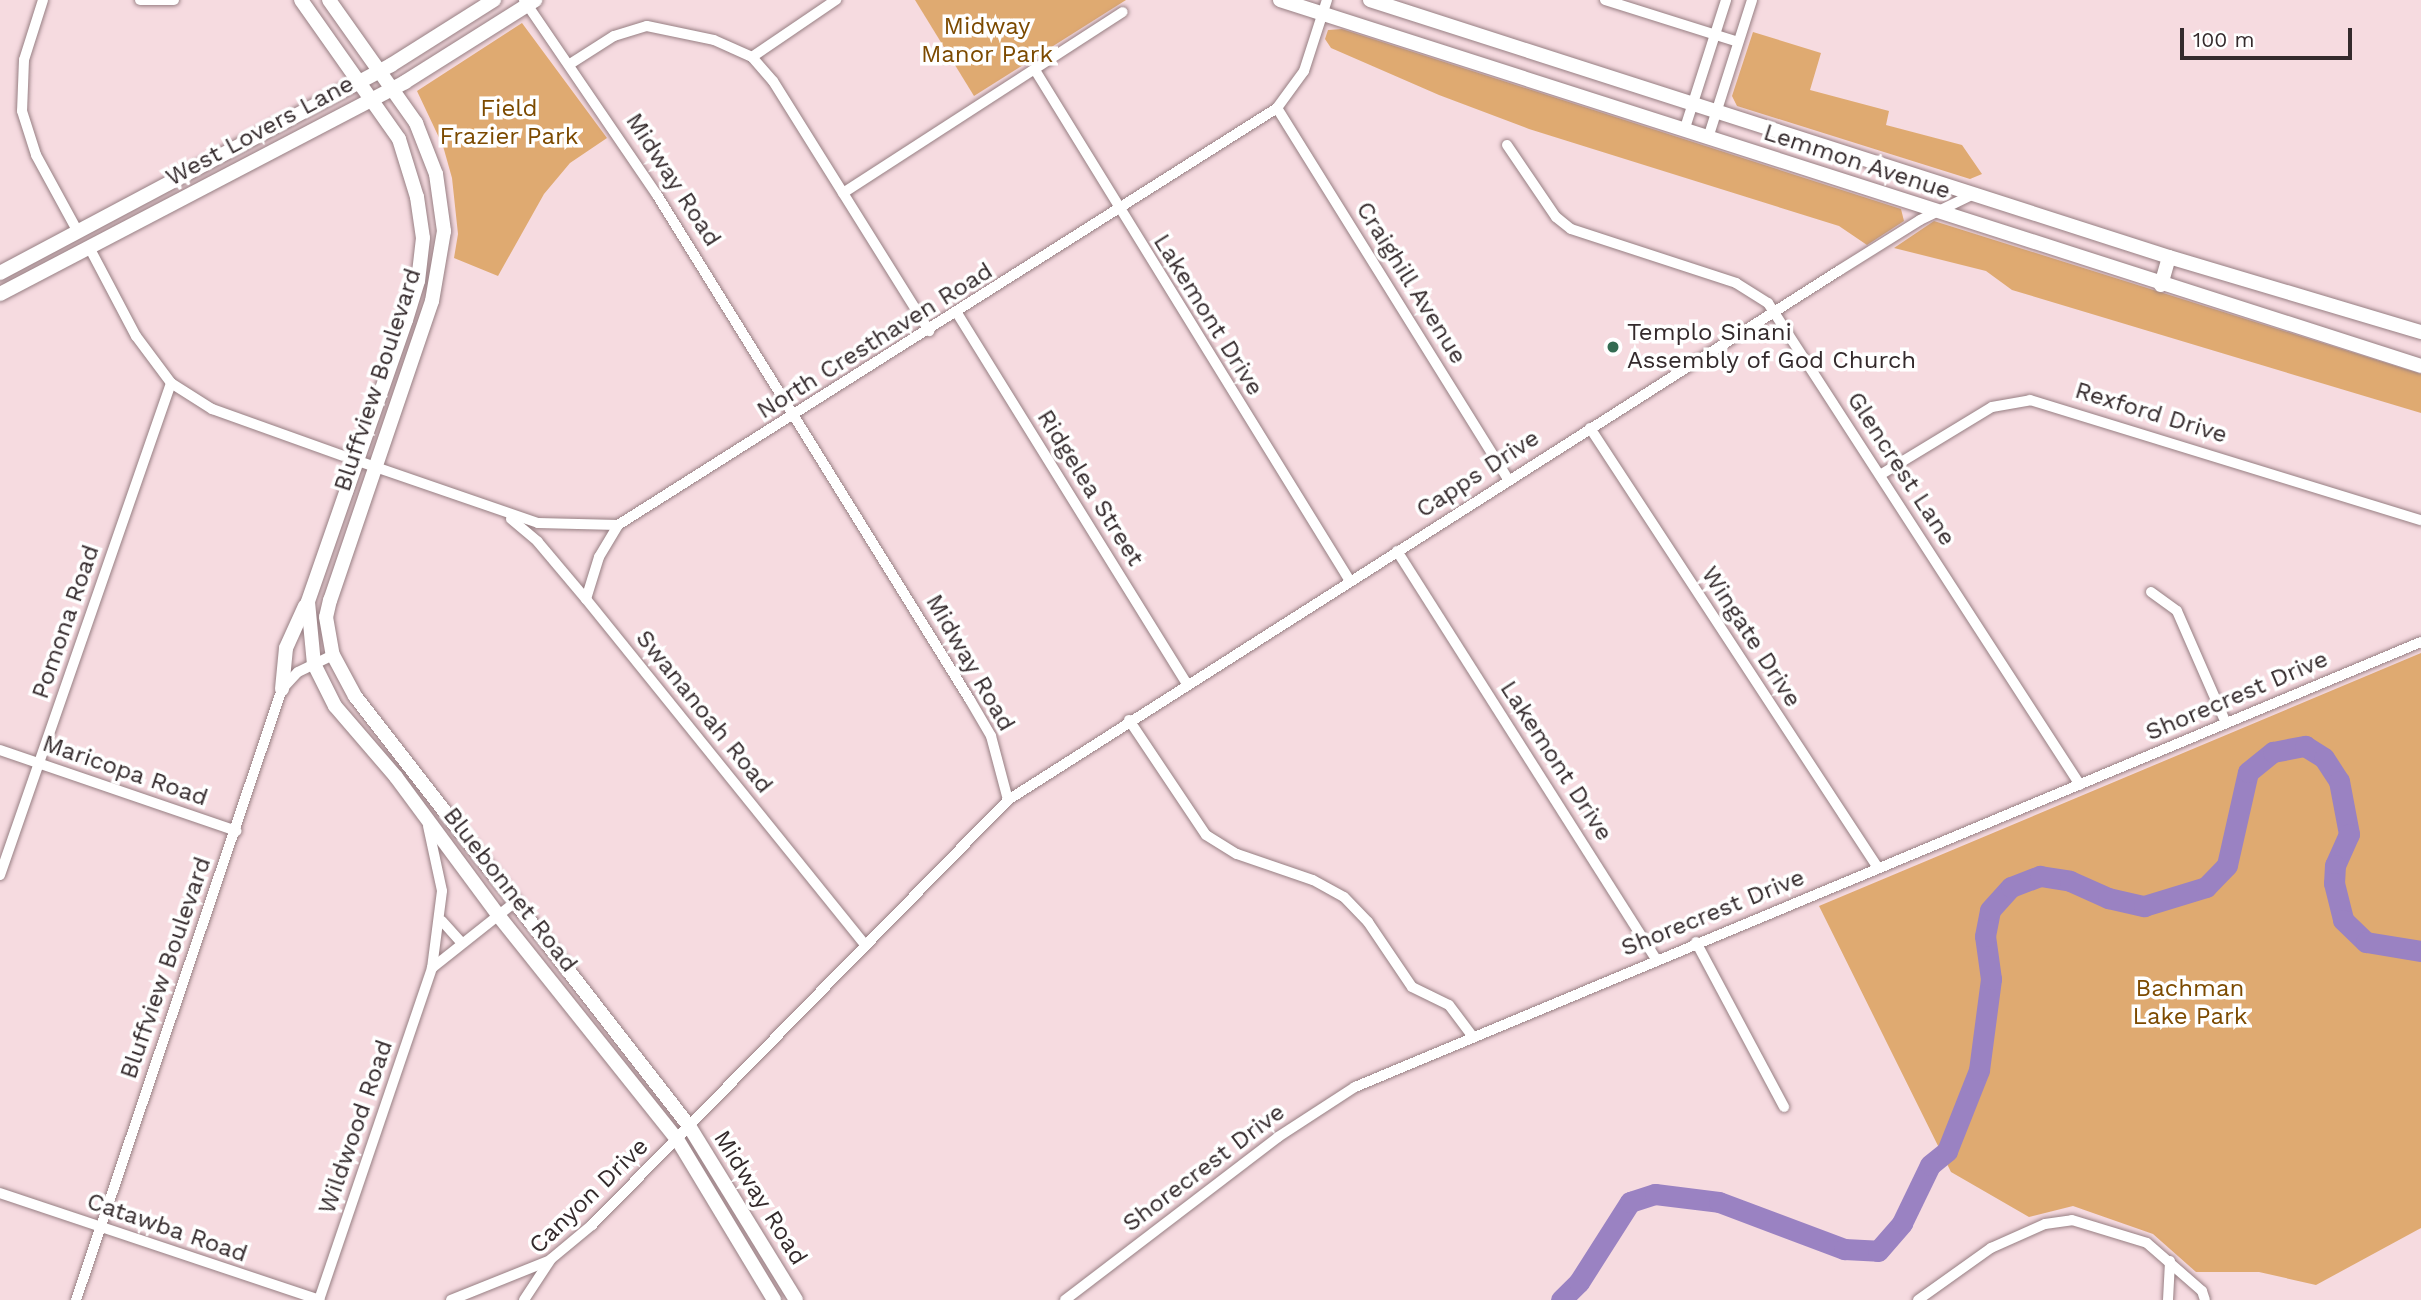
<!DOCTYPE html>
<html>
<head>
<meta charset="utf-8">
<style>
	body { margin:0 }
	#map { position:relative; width:2421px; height:1300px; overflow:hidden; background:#f6dbe0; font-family:"Work Sans",sans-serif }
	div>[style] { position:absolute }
	.green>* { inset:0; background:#dfaa71 }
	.river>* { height:21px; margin:-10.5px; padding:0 10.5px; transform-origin:10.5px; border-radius:10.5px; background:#9a82c2 }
	.roads { filter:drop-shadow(0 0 2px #977f83) drop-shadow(0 0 2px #977f83) }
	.minor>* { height:10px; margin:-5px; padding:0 5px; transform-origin:5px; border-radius:5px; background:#fff }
	.secondary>* { height:14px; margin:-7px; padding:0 7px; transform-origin:7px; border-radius:7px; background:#fff }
	.dots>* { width:19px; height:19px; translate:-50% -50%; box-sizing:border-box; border:4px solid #fff; border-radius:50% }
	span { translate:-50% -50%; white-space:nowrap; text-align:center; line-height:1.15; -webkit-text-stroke:7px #fff; paint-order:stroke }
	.park-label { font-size:24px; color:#7c4a00 }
	.street-label { font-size:24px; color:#342a2c }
	.poi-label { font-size:24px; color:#342a2c }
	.left { translate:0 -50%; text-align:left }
	.scale { position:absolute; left:2180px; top:28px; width:172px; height:32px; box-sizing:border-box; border:4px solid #342a2c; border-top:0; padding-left:9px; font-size:21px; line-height:24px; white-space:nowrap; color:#342a2c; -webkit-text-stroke:5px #fff; paint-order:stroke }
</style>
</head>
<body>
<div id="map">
	<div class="green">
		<i style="clip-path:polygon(915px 0,1126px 0,974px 96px)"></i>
		<i style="clip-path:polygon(522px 23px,607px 138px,570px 163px,544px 194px,498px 276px,454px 258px,458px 234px,452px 178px,443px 146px,417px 91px)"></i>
		<i style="clip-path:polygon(1342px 29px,1901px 209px,1904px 221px,1867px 245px,1839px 226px,1529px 129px,1439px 95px,1331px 48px,1325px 39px,1328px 30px)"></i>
		<i style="clip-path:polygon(1753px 32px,1821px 53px,1810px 90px,1889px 111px,1886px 125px,1962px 145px,1982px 174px,1970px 179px,1737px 106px,1732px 96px)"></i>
		<i style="clip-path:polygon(1934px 221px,2421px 374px,2421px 413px,2012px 290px,1986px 271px,1894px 248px)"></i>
		<i style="clip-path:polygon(2421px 653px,2421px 1228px,2316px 1285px,2259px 1272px,2196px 1272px,2153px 1234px,2073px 1206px,2029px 1217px,1951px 1172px,1819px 906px)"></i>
	</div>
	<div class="river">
		<i style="left:1561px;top:1300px;width:25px;rotate:-45deg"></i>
		<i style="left:1579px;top:1282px;width:95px;rotate:-57.5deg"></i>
		<i style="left:1630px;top:1202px;width:26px;rotate:-18deg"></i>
		<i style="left:1655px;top:1194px;width:64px;rotate:7.1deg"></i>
		<i style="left:1719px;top:1202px;width:134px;rotate:20.6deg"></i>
		<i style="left:1844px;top:1249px;width:34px;rotate:3deg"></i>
		<i style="left:1878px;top:1251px;width:37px;rotate:-49deg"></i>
		<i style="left:1902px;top:1223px;width:64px;rotate:-64.2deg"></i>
		<i style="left:1930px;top:1165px;width:22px;rotate:-39deg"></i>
		<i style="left:1947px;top:1151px;width:87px;rotate:-68.4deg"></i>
		<i style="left:1979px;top:1070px;width:92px;rotate:-82.5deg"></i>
		<i style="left:1991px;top:979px;width:43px;rotate:-97.9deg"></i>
		<i style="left:1985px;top:936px;width:26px;rotate:-79deg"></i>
		<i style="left:1990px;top:910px;width:31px;rotate:-48deg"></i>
		<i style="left:2011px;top:887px;width:31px;rotate:-21deg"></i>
		<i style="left:2040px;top:876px;width:30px;rotate:9deg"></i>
		<i style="left:2070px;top:881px;width:42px;rotate:24.1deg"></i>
		<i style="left:2108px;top:898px;width:37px;rotate:13deg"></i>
		<i style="left:2144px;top:906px;width:65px;rotate:-17deg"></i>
		<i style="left:2206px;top:887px;width:30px;rotate:-46deg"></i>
		<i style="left:2227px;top:865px;width:95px;rotate:-77.3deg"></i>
		<i style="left:2248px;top:772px;width:32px;rotate:-39deg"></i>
		<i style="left:2273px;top:752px;width:33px;rotate:-11deg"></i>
		<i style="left:2305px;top:746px;width:22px;rotate:32deg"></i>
		<i style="left:2324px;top:758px;width:27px;rotate:57deg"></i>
		<i style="left:2339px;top:781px;width:54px;rotate:79.3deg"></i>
		<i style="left:2349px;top:834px;width:34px;rotate:114deg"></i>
		<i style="left:2335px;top:865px;width:18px;rotate:93deg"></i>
		<i style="left:2334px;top:883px;width:38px;rotate:76deg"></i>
		<i style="left:2343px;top:920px;width:32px;rotate:44deg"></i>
		<i style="left:2366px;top:942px;width:56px;rotate:9.3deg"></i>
	</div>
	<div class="roads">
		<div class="minor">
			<i style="left:43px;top:0;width:63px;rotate:107.6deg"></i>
			<i style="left:24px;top:60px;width:51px;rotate:92.2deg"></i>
			<i style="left:22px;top:111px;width:46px;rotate:72.3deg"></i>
			<i style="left:36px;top:155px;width:88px;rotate:61.4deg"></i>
			<i style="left:140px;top:0;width:34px"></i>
			<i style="left:524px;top:0;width:236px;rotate:55.7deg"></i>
			<i style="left:657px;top:195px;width:594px;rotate:58.21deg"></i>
			<i style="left:970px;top:700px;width:42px;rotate:59.7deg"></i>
			<i style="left:991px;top:736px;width:66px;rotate:75.1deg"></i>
			<i style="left:1605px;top:0;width:139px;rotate:17.5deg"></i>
			<i style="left:752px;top:57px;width:32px;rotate:49deg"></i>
			<i style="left:773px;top:81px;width:295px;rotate:58deg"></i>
			<i style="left:570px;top:64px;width:52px;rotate:-32.5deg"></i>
			<i style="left:614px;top:36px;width:34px;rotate:-17deg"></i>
			<i style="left:647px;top:26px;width:68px;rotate:11.8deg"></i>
			<i style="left:714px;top:40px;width:42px;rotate:24.1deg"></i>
			<i style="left:752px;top:57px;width:102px;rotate:-34.2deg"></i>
			<i style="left:1035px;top:70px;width:600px;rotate:58.35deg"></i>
			<i style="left:1277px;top:108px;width:438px;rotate:58.1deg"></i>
			<i style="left:1684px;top:131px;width:138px;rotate:-72.2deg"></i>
			<i style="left:1708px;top:138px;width:145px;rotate:-72.3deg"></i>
			<i style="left:1507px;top:145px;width:87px;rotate:55.8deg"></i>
			<i style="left:1556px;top:217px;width:19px;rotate:39deg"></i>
			<i style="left:1571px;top:229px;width:174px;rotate:18.1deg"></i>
			<i style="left:1736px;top:283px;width:38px;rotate:32deg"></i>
			<i style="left:1768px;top:303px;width:574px;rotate:57.08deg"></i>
			<i style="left:843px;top:193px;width:333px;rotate:-32.9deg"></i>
			<i style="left:89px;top:247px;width:101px;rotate:62.2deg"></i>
			<i style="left:136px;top:336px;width:59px;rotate:53.3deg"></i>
			<i style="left:171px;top:383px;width:49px;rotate:32.4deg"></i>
			<i style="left:212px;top:409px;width:139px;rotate:19.7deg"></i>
			<i style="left:957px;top:313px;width:437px;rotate:58.2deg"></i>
			<i style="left:1590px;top:428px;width:526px;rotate:56.79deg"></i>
			<i style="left:358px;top:461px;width:190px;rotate:19deg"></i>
			<i style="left:538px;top:523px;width:80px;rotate:1.4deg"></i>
			<i style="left:618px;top:525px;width:780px;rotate:-32.32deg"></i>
			<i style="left:1277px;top:108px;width:46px;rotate:-53.9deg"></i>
			<i style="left:1304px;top:71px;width:75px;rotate:-72.1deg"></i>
			<i style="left:1880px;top:475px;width:131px;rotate:-31.3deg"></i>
			<i style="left:1992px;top:407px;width:39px;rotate:-10deg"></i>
			<i style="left:2030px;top:400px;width:409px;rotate:17.1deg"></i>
			<i style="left:511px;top:519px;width:35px;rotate:40deg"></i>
			<i style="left:538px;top:542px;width:75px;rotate:49.9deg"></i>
			<i style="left:586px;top:599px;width:444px;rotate:51.1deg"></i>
			<i style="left:1397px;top:551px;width:483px;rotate:57.6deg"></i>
			<i style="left:2151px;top:592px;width:32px;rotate:36deg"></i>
			<i style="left:2177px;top:611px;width:122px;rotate:66.4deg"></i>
			<i style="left:586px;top:599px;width:44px;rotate:-72.8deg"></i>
			<i style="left:599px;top:557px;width:37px;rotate:-59deg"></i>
			<i style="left:1129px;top:720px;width:138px;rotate:56.2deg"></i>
			<i style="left:1206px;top:835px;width:36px;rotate:32deg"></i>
			<i style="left:1237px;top:854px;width:80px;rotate:18.9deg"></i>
			<i style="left:1313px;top:880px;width:35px;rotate:29deg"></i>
			<i style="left:1344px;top:897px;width:35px;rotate:46deg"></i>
			<i style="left:1368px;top:922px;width:78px;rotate:55.9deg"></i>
			<i style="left:1412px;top:987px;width:41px;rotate:25.9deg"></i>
			<i style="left:1449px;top:1005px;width:39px;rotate:53deg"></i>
			<i style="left:0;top:750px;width:250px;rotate:18.9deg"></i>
			<i style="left:428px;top:826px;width:66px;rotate:77.8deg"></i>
			<i style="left:442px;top:891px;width:78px;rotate:97.4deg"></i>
			<i style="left:0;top:875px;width:521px;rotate:-70.83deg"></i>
			<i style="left:442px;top:921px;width:28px;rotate:48deg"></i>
			<i style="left:1696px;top:942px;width:187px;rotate:61.9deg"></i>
			<i style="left:0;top:1193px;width:337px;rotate:18.5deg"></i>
			<i style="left:76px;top:1300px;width:645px;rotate:-71.37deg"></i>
			<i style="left:282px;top:689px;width:23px;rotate:-47deg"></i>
			<i style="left:298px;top:672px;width:39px;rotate:-26deg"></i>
			<i style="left:319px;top:1300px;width:351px;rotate:-71.2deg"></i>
			<i style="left:432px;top:968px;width:105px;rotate:-38.4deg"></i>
			<i style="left:451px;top:1300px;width:105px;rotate:-21.9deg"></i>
			<i style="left:524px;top:1300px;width:49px;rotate:-56.6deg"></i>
			<i style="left:551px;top:1259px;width:53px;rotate:-39.7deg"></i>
			<i style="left:592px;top:1225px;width:595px;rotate:-45.61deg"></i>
			<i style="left:1008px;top:800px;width:986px;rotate:-32.5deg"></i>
			<i style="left:1840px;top:270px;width:94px;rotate:-32deg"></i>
			<i style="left:1920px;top:220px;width:62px;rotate:-25.7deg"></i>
			<i style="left:1065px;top:1300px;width:268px;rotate:-37.4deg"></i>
			<i style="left:1278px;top:1137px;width:92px;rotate:-33deg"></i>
			<i style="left:1355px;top:1087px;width:1155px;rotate:-22.66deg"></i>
			<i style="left:1918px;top:1300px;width:90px;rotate:-35.5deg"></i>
			<i style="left:1991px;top:1248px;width:59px;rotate:-24deg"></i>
			<i style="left:2045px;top:1224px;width:27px;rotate:-8deg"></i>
			<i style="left:2072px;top:1220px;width:78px;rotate:17deg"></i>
			<i style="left:2147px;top:1243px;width:73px;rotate:41.1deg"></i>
			<i style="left:2202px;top:1291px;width:9px;rotate:72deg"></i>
			<i style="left:2168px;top:1300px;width:39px;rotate:-87deg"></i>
		</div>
		<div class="secondary">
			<i style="left:301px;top:0;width:170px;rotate:54.8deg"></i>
			<i style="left:399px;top:139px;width:61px;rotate:72.8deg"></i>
			<i style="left:417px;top:197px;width:41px;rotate:81.7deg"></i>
			<i style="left:423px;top:238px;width:43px;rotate:96.6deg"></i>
			<i style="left:418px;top:281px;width:41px;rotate:107.1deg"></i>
			<i style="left:406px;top:320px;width:299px;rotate:109.2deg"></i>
			<i style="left:308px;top:602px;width:62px;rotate:84.5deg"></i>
			<i style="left:314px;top:664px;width:47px;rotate:63.4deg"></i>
			<i style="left:335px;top:706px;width:94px;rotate:49.3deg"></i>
			<i style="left:396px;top:777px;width:172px;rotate:53.5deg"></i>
			<i style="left:498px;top:915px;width:287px;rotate:51.4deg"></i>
			<i style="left:677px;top:1139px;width:188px;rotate:58.9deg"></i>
			<i style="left:329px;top:0;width:151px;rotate:54.7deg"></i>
			<i style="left:416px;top:123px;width:55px;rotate:68.6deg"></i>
			<i style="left:436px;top:174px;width:58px;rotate:82deg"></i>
			<i style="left:444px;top:231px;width:71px;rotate:99.7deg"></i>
			<i style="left:432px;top:301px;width:316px;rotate:108.8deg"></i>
			<i style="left:330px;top:600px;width:17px;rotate:103deg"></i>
			<i style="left:326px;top:617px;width:39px;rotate:80deg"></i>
			<i style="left:333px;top:655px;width:47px;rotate:61.8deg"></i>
			<i style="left:355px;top:696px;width:544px;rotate:52.16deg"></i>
			<i style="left:689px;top:1126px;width:204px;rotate:58.4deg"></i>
			<i style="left:1280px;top:0;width:1198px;rotate:17.78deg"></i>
			<i style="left:1370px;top:0;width:839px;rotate:17.83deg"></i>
			<i style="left:2169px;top:257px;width:263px;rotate:16.6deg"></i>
			<i style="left:0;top:273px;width:443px;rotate:-28deg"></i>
			<i style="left:391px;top:65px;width:122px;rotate:-32.3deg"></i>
			<i style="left:2161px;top:285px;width:29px;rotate:-74deg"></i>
			<i style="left:0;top:294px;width:457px;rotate:-27.6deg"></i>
			<i style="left:405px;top:82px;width:154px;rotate:-32.2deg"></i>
			<i style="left:282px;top:689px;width:41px;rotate:-84.4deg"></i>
			<i style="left:286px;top:648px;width:46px;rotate:-65.7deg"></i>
		</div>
	</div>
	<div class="dots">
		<i style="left:1613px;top:347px;background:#346b52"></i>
	</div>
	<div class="park-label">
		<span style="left:987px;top:41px">Midway<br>Manor Park</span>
		<span style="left:509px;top:123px">Field<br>Frazier Park</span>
		<span style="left:2190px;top:1003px">Bachman<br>Lake Park</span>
	</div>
	<div class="street-label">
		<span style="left:260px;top:131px;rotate:-28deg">West Lovers Lane</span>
		<span style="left:1857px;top:162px;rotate:18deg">Lemmon Avenue</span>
		<span style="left:673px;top:180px;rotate:57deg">Midway Road</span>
		<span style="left:1411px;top:283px;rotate:58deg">Craighill Avenue</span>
		<span style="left:1208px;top:315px;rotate:58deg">Lakemont Drive</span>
		<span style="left:875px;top:341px;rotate:-32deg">North Cresthaven Road</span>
		<span style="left:378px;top:380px;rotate:-72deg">Bluffview Boulevard</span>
		<span style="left:2151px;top:413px;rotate:17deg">Rexford Drive</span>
		<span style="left:1901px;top:469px;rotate:57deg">Glencrest Lane</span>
		<span style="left:1478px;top:474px;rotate:-33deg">Capps Drive</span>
		<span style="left:1090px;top:488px;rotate:58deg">Ridgelea Street</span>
		<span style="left:66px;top:622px;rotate:-71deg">Pomona Road</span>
		<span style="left:1751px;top:637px;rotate:57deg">Wingate Drive</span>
		<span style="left:970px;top:663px;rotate:60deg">Midway Road</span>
		<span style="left:2237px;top:696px;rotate:-23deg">Shorecrest Drive</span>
		<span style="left:704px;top:712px;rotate:51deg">Swananoah Road</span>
		<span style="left:1556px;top:761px;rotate:57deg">Lakemont Drive</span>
		<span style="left:125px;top:771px;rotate:19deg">Maricopa Road</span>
		<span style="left:510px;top:890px;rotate:52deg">Bluebonnet Road</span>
		<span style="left:1713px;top:913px;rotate:-22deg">Shorecrest Drive</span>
		<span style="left:166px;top:968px;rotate:-71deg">Bluffview Boulevard</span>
		<span style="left:356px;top:1127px;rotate:-71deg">Wildwood Road</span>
		<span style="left:1204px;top:1168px;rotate:-37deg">Shorecrest Drive</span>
		<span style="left:589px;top:1196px;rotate:-44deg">Canyon Drive</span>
		<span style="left:760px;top:1198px;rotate:58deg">Midway Road</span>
		<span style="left:167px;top:1228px;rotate:19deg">Catawba Road</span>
	</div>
	<div class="poi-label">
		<span class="left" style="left:1627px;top:347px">Templo Sinani<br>Assembly of God Church</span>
	</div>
	<div class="scale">100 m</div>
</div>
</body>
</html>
